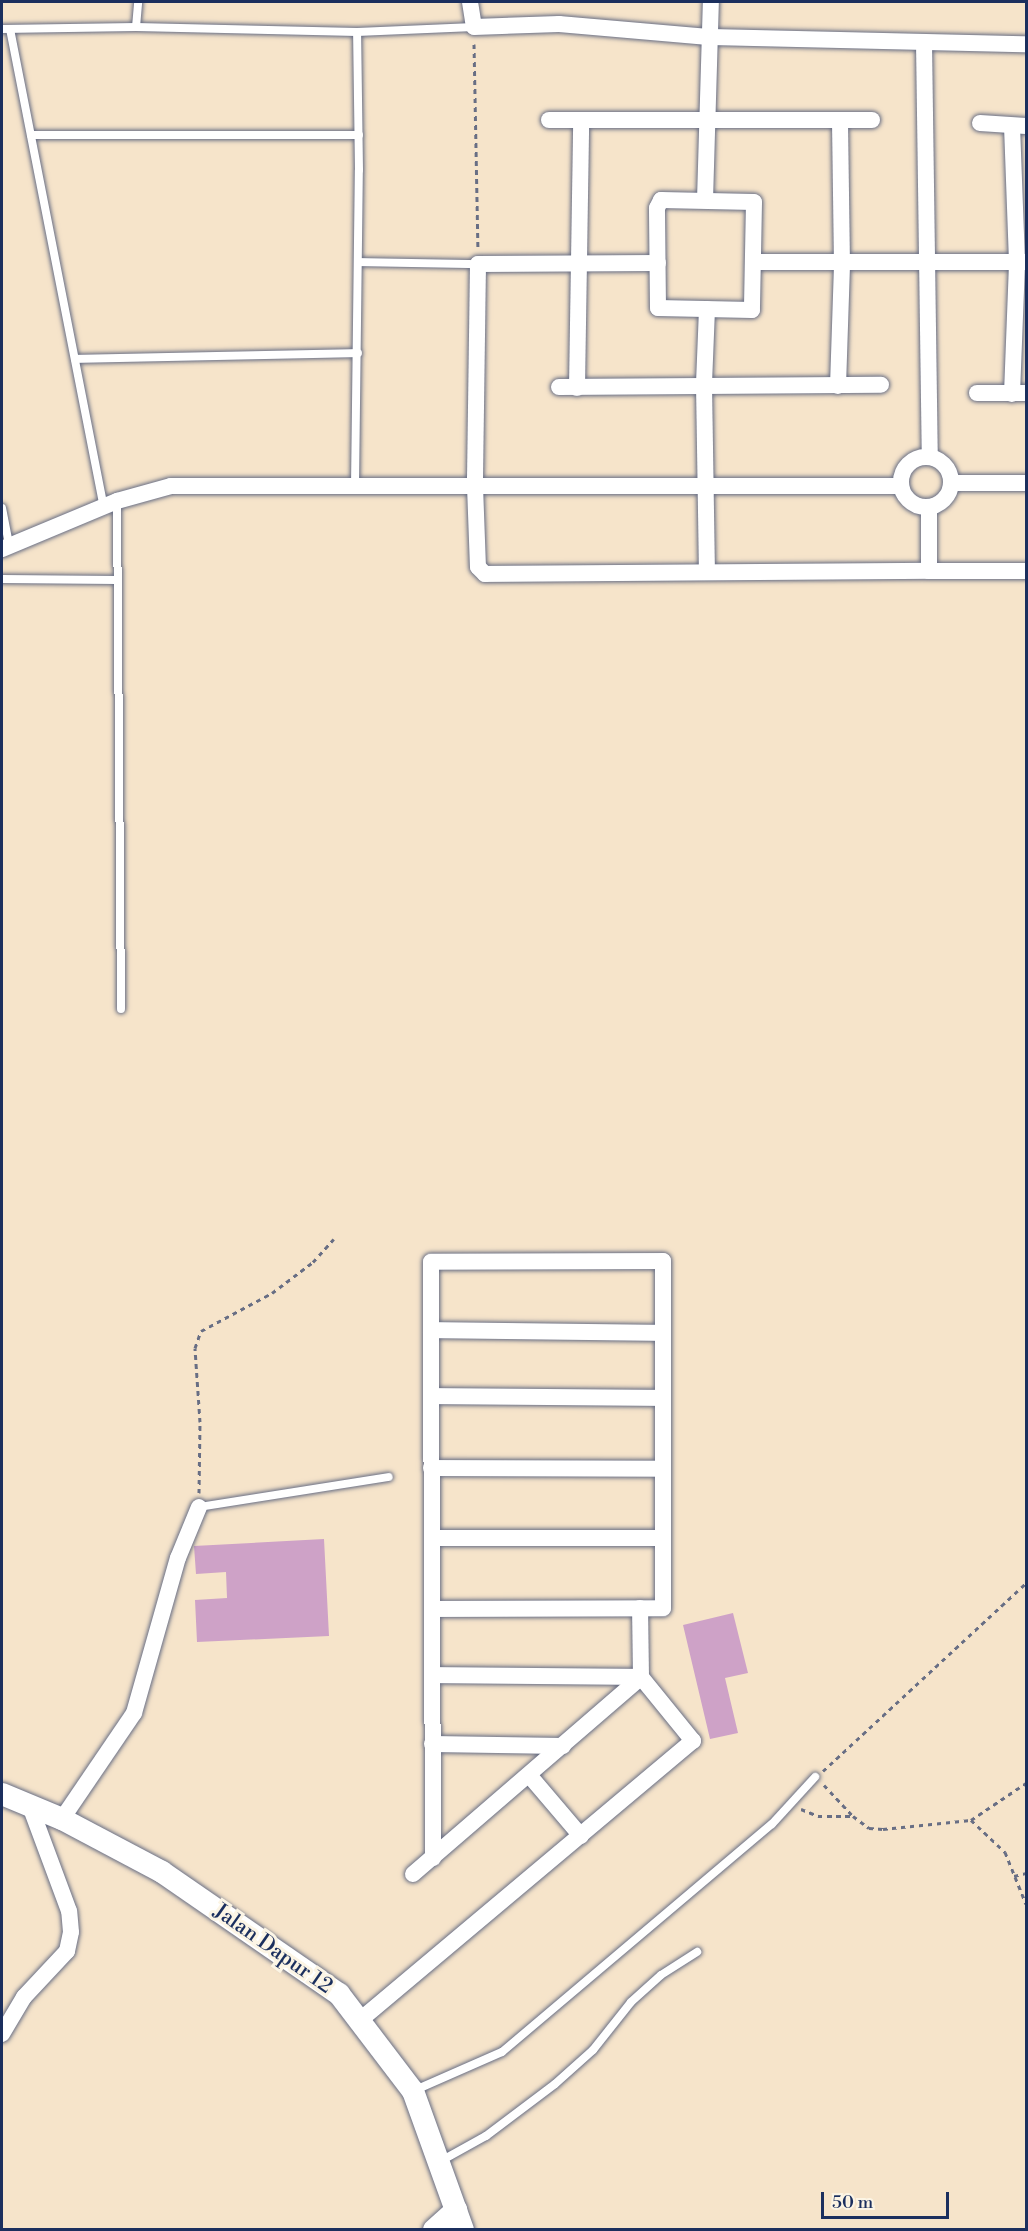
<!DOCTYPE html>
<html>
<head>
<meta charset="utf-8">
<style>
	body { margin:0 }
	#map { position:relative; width:1028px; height:2231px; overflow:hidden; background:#f6e4ca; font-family:"Libre Bodoni",serif }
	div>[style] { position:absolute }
	.building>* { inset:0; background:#cea2c7 }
	.path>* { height:3px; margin-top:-1.5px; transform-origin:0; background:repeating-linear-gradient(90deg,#686e84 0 4.5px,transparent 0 9px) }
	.roads { filter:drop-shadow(0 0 2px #686e84) drop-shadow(0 0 2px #686e84) }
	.lane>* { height:8px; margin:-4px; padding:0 4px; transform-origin:4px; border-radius:4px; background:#fff }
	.street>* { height:16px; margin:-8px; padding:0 8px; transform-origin:8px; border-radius:8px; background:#fff }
	.street>.ring { margin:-8px; padding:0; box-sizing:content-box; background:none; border:16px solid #fff; border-radius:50% }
	.secondary>* { height:22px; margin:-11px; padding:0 11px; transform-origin:11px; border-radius:11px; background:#fff }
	span { translate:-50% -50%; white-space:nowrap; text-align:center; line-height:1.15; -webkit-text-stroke:6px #fcf5e5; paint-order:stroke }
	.street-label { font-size:21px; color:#1b2f5e }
	.frame { position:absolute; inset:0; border:3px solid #1b2f5e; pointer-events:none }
	.scale { position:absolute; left:821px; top:2192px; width:128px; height:27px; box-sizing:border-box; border:3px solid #1b2f5e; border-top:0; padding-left:8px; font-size:18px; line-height:21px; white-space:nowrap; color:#1b2f5e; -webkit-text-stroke:4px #fcf5e5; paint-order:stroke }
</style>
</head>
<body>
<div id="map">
	<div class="building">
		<i style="clip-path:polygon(324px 1539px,329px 1636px,197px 1642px,195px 1600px,227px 1598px,226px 1572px,196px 1574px,194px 1546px)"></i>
		<i style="clip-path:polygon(733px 1613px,748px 1673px,725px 1678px,738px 1733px,710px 1739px,683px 1625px)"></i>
	</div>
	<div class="path">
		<i style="left:474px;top:44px;width:203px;rotate:88.9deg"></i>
		<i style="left:199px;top:1493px;width:71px;rotate:-89.2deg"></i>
		<i style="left:200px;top:1422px;width:74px;rotate:-93.9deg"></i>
		<i style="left:195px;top:1348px;width:18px;rotate:-71deg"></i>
		<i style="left:201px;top:1331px;width:81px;rotate:-28.2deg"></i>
		<i style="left:272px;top:1293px;width:51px;rotate:-37.1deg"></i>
		<i style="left:313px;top:1262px;width:31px;rotate:-48deg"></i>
		<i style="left:823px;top:1771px;width:277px;rotate:-42.8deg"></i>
		<i style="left:824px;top:1785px;width:42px;rotate:46.9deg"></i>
		<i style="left:853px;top:1816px;width:20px;rotate:37deg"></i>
		<i style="left:869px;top:1828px;width:14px;rotate:4deg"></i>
		<i style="left:883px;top:1829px;width:88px;rotate:-5.8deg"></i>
		<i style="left:971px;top:1820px;width:66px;rotate:-33.9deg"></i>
		<i style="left:801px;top:1809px;width:18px;rotate:22deg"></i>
		<i style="left:818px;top:1816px;width:35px"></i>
		<i style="left:971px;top:1820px;width:47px;rotate:43.3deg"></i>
		<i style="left:1005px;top:1852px;width:56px;rotate:68deg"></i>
		<i style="left:1014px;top:1876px;width:12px;rotate:-14deg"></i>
	</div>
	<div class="roads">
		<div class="lane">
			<i style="left:136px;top:27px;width:25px;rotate:-85deg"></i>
			<i style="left:2px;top:29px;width:134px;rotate:-0.9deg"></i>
			<i style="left:136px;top:27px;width:221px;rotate:1.3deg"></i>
			<i style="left:357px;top:32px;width:117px;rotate:-2.4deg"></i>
			<i style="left:10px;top:29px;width:486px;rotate:78.9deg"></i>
			<i style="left:31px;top:135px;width:328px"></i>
			<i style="left:359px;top:262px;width:119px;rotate:1deg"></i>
			<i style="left:75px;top:359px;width:283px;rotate:-1.2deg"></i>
			<i style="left:355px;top:486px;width:316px;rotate:-89.3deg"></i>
			<i style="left:359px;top:170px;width:138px;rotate:-90.8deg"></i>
			<i style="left:117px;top:501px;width:508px;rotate:89.55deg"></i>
			<i style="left:2px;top:508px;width:38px;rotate:79deg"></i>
			<i style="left:2px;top:579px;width:115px;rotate:0.5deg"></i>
			<i style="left:199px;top:1507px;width:192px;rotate:-9deg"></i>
			<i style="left:413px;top:2091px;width:97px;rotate:-23.7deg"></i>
			<i style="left:502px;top:2052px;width:353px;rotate:-40.2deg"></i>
			<i style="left:772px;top:1824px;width:64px;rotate:-47.5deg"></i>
			<i style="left:439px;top:2162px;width:54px;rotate:-29deg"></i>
			<i style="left:486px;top:2136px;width:86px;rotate:-37deg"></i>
			<i style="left:555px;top:2084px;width:51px;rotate:-41.8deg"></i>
			<i style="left:593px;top:2050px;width:61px;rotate:-51.6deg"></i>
			<i style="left:631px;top:2002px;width:40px;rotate:-42deg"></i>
			<i style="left:661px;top:1975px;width:43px;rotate:-32.6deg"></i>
		</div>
		<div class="street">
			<i style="left:470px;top:2px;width:25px;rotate:81deg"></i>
			<i style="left:474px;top:27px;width:85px;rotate:-2deg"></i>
			<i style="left:559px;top:24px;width:150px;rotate:5deg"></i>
			<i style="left:708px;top:37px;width:318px;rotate:1.3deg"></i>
			<i style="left:924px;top:42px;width:413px;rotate:89.2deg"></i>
			<i style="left:549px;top:120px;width:323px"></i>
			<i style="left:980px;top:123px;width:46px;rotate:3.7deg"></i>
			<i style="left:661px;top:200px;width:93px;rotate:1.2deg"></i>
			<i style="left:754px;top:202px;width:108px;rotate:91.1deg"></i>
			<i style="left:752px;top:310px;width:94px;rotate:-178.8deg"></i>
			<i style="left:658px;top:308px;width:100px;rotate:-90.6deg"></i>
			<i style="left:657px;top:208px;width:9px;rotate:-63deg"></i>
			<i style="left:705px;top:200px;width:198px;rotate:-88.3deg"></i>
			<i style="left:754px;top:262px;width:272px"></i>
			<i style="left:658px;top:263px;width:180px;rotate:179.7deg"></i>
			<i style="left:478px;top:264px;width:222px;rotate:90.8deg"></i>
			<i style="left:475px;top:486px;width:424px"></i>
			<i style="left:707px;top:309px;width:75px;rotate:92.3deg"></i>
			<i style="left:704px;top:384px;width:186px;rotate:89.1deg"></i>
			<i style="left:838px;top:386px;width:121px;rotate:-88.1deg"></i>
			<i style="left:842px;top:265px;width:144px;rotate:-90.8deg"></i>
			<i style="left:559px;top:387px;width:322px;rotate:-0.4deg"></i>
			<i style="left:577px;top:388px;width:268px;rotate:-89.1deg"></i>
			<i style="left:977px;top:393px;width:49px"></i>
			<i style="left:1012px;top:394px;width:132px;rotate:-87.8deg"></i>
			<i style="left:1017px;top:262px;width:136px;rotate:-92.1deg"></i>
			<i class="ring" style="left:901px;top:457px;width:34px;height:34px"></i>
			<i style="left:953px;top:483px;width:73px"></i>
			<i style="left:2px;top:549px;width:125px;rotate:-22.7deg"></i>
			<i style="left:117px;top:501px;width:56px;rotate:-15.5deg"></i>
			<i style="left:171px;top:486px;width:304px"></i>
			<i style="left:475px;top:486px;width:81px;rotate:87.9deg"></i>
			<i style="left:478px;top:567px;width:10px;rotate:45deg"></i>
			<i style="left:485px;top:574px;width:444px;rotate:-0.4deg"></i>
			<i style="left:929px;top:571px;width:62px;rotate:-90deg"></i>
			<i style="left:929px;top:571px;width:97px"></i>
			<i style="left:431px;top:1330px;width:528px;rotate:89.78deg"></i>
			<i style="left:431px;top:1396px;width:232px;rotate:0.5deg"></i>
			<i style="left:431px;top:1468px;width:232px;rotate:0.2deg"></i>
			<i style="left:432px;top:1538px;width:231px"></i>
			<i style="left:432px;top:1609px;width:231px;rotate:-0.2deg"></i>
			<i style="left:663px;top:1608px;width:347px;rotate:-90deg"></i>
			<i style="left:663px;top:1261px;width:232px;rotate:179.8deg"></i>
			<i style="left:431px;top:1262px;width:68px;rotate:90deg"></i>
			<i style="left:431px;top:1330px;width:232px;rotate:0.7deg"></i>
			<i style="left:432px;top:1675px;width:209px;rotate:0.5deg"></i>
			<i style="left:432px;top:1744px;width:131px;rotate:0.9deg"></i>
			<i style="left:529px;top:1775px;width:80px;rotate:49.6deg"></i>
			<i style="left:62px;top:1819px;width:128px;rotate:-55.8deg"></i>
			<i style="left:134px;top:1713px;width:161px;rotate:-74.2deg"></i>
			<i style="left:178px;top:1558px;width:55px;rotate:-67.6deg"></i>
			<i style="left:413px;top:1874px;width:301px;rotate:-40.8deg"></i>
			<i style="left:359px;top:2021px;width:436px;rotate:-40deg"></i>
			<i style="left:693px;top:1741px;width:82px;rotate:-129.1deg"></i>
			<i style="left:641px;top:1677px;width:69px;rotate:-90.8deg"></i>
			<i style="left:2px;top:2034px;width:43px;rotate:-59.3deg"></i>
			<i style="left:24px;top:1997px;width:63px;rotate:-46.9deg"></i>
			<i style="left:67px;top:1951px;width:19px;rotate:-78deg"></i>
			<i style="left:71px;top:1932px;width:21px;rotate:-95deg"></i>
			<i style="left:69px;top:1911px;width:109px;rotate:-110.4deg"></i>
		</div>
		<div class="secondary">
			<i style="left:2px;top:1794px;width:65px;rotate:22.6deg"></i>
			<i style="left:62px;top:1819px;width:113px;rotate:27.9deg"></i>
			<i style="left:162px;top:1872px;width:215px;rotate:34.6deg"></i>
			<i style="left:339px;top:1994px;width:122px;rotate:52.7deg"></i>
			<i style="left:413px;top:2091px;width:148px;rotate:70.2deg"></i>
			<i style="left:434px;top:2230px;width:30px;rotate:-42deg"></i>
		</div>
	</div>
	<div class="street-label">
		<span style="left:273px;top:1949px;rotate:35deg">Jalan Dapur 12</span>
	</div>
	<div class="frame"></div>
	<div class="scale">50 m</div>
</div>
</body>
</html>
